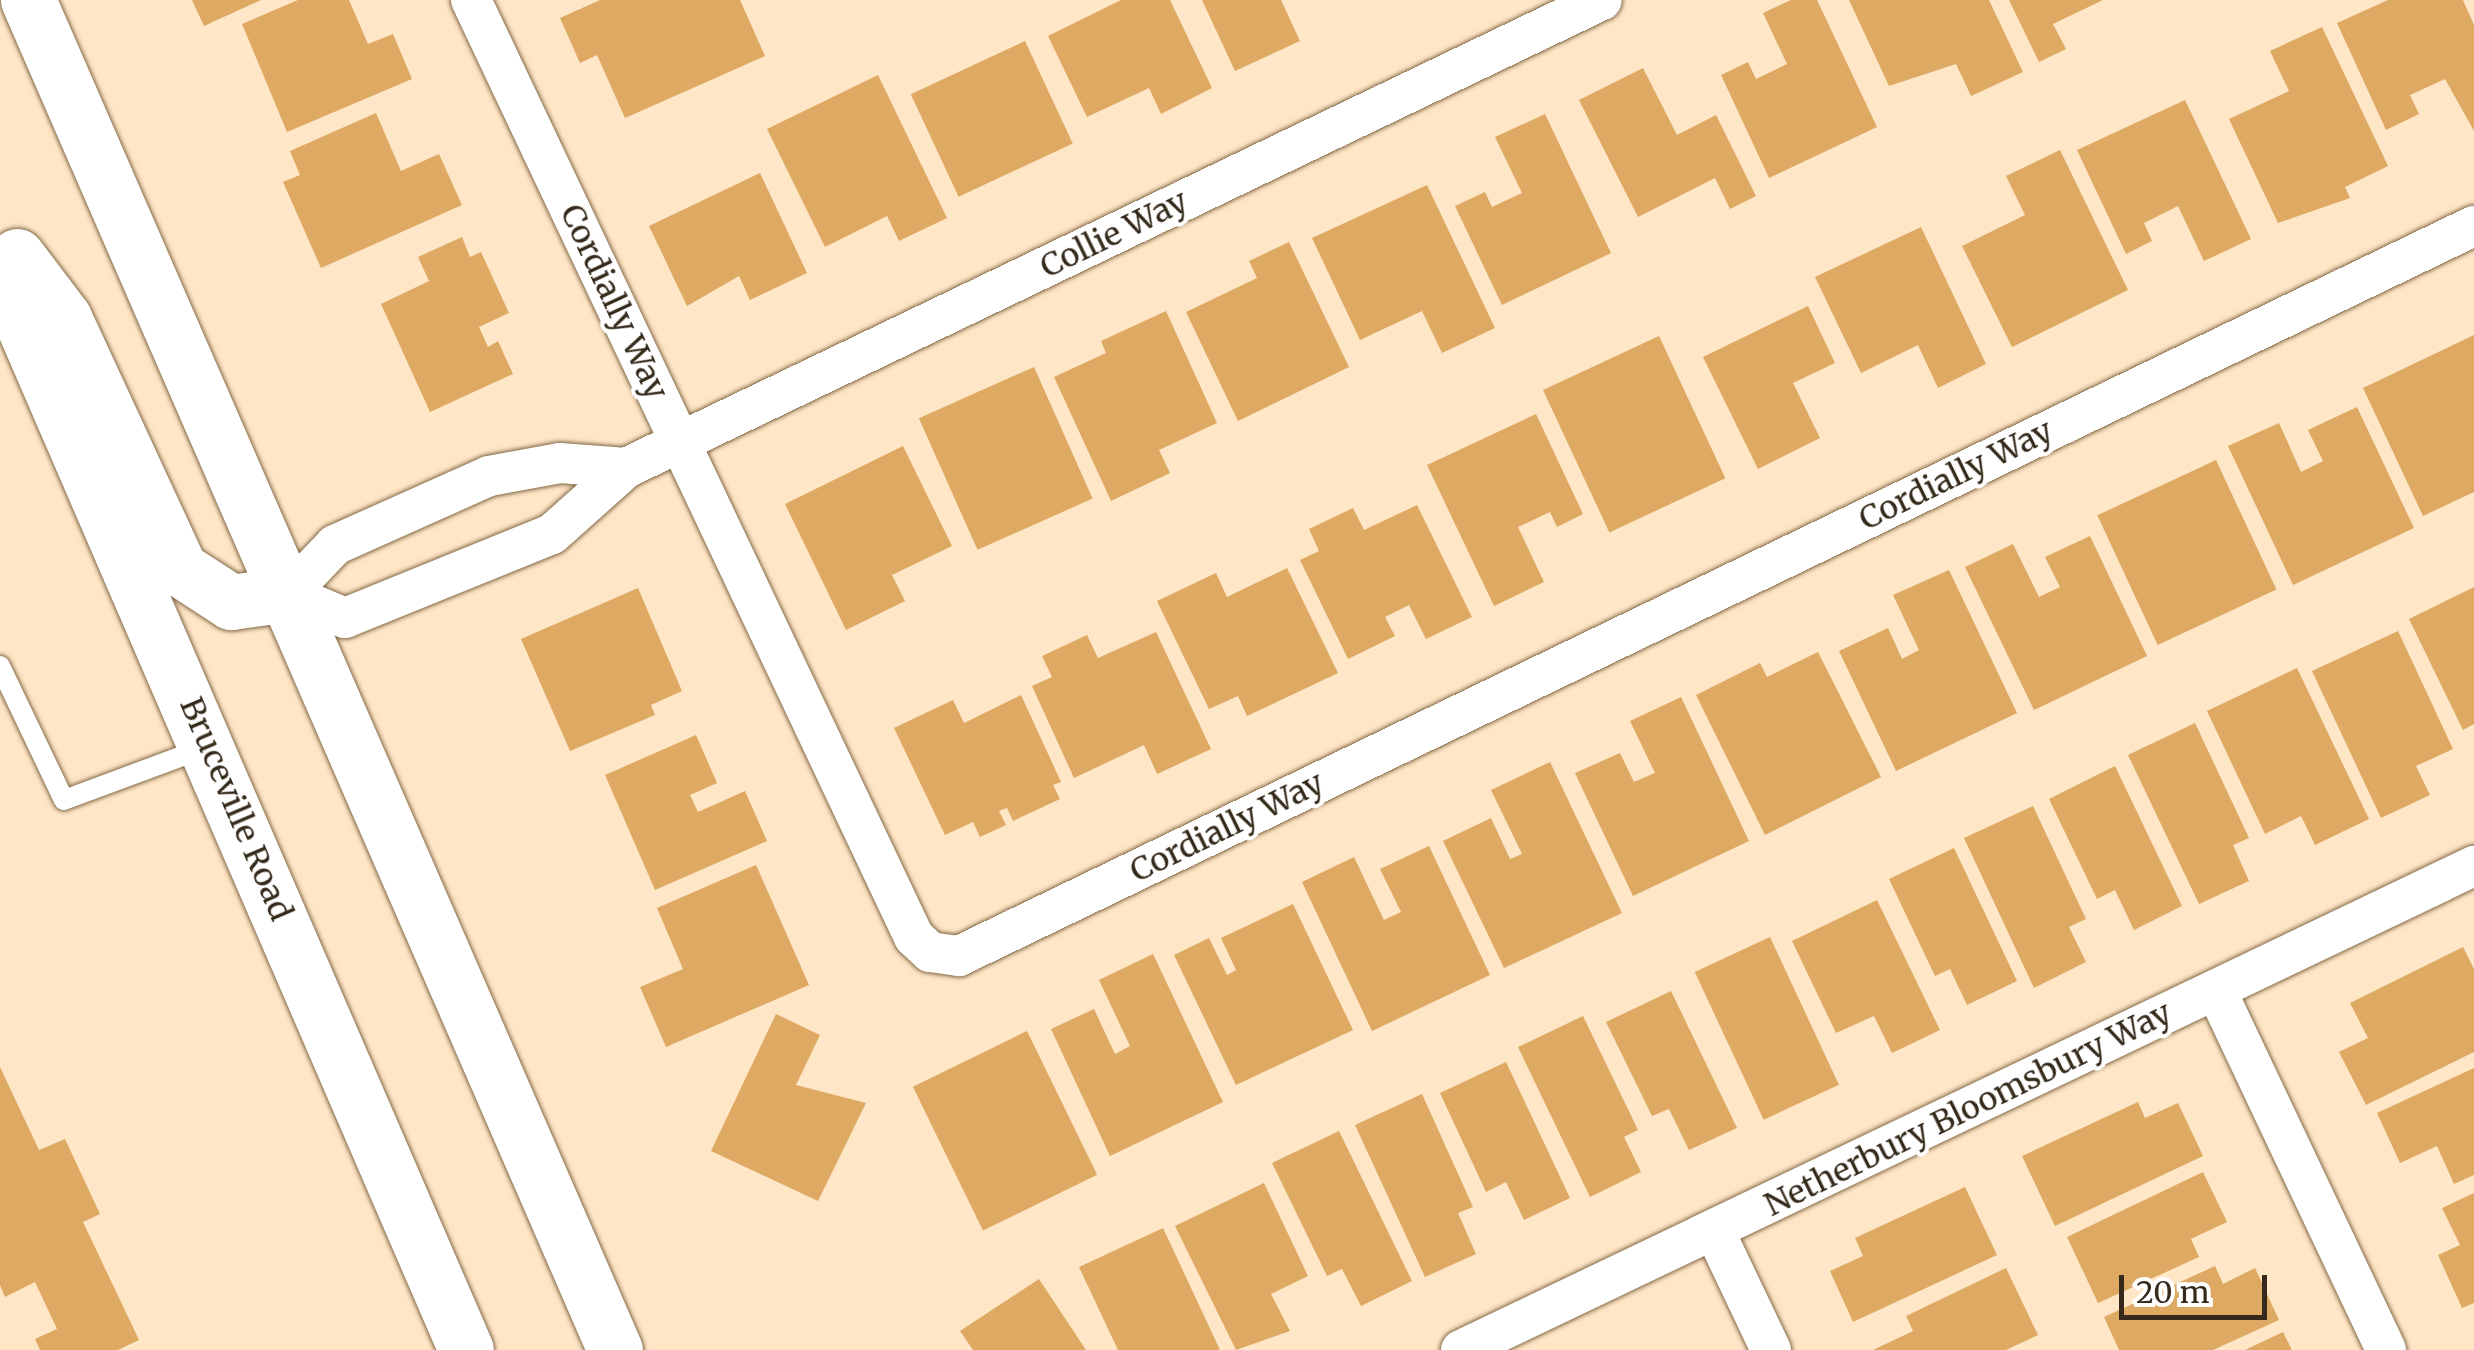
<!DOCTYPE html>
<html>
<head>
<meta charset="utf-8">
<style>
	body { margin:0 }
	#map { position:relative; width:2474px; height:1350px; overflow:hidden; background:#fee6c7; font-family:Merriweather,serif }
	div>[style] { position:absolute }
	.building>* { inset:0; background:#dda963; transform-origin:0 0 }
	.roads { filter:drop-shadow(0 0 2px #836946) drop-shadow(0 0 2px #836946) }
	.lane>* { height:20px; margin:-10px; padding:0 10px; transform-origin:10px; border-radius:10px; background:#fff }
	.street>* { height:40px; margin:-20px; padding:0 20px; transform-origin:20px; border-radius:20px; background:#fff }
	.secondary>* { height:55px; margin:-27.5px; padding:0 27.5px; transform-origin:27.5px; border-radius:27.5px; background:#fff }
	span { translate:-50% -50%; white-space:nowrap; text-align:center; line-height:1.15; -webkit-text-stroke:8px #fff; paint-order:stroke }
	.street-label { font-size:32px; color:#34291a }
	.scale { position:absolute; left:2119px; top:1275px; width:148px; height:45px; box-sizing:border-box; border:5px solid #34291a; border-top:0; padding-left:12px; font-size:30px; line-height:35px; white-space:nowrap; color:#34291a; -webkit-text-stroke:8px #fff; paint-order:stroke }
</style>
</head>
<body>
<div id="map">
	<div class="building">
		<i style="clip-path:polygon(192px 0,261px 0,204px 26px)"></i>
		<i style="clip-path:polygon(298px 0,349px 0,368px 44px,393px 34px,412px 79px,287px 132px,242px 24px)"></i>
		<i style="clip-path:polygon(600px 0,740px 0,765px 56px,625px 118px,597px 55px,580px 63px,560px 18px)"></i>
		<i style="clip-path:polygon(1121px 0,1170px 0,1212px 88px,1161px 114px,1149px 88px,1087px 117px,1048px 36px)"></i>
		<i style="clip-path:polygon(1202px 0,1281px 0,1300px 41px,1235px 71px)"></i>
		<i style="clip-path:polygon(1791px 0,1817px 0,1877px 127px,1769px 178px,1721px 75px,1748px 62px,1756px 79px,1787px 64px,1763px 13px)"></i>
		<i style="clip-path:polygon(1849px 0,1989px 0,2023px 72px,1971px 96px,1956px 64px,1889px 86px)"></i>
		<i style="clip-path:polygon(2009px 0,2103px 0,2053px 24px,2066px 49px,2039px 62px)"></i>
		<i style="clip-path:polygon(2388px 0,2463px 0,2474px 25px,2474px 131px,2445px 79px,2410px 95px,2419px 114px,2386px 130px,2337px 23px)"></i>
		<i style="clip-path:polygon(2322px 27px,2388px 166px,2345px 187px,2350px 198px,2278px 223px,2229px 119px,2289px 91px,2270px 51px)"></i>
		<i style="left:1025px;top:41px;width:113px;height:126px;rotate:65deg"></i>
		<i style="clip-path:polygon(1643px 68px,1677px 135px,1716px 115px,1756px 196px,1730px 209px,1715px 178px,1638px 217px,1579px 100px)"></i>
		<i style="clip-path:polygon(878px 75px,947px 218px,899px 241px,887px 216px,825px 247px,767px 129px)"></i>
		<i style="clip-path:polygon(2185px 100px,2251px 239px,2204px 261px,2178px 206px,2144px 223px,2152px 241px,2126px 254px,2077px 150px)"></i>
		<i style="clip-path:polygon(376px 113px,401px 171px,439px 154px,462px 205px,321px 268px,283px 182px,300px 175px,290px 151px)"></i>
		<i style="clip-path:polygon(1545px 114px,1611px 253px,1502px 305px,1455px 206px,1485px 192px,1492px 207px,1522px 193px,1495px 137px)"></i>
		<i style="clip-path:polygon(2060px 150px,2128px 290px,2012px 347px,1962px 246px,2025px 215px,2006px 176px)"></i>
		<i style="clip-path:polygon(760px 173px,807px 273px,750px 300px,739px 276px,687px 306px,649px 226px)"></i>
		<i style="clip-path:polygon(1427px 185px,1495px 328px,1442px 353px,1422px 311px,1360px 340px,1312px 238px)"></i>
		<i style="clip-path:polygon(1921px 227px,1986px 364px,1938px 388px,1918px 345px,1861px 373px,1815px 277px)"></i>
		<i style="clip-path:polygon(462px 237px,470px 257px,481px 252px,509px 313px,479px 327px,488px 347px,498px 341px,513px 374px,430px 412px,381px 304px,429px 281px,418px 257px)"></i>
		<i style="clip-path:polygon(1289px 242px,1349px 367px,1238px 421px,1186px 312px,1257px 278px,1249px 261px)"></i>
		<i style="clip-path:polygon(1808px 306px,1835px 363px,1793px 383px,1820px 438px,1758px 469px,1703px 357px)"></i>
		<i style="clip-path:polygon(1166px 311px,1217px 423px,1159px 450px,1170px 473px,1111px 501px,1054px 377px,1106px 353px,1101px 341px)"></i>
		<i style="clip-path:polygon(2474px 335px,2474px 492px,2423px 516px,2363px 388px)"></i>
		<i style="left:1659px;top:336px;width:157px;height:128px;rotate:65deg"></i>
		<i style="left:1034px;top:367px;width:144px;height:126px;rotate:66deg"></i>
		<i style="clip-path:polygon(2357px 407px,2414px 528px,2293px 585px,2228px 446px,2279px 423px,2301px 472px,2323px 461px,2308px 430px)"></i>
		<i style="clip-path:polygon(1536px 414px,1583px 514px,1557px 527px,1550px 512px,1518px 527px,1544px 582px,1494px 606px,1427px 465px)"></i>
		<i style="clip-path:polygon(903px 446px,952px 546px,892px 575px,905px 601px,846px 630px,785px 504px)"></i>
		<i style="left:2216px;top:460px;width:143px;height:131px;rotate:65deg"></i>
		<i style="clip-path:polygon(1417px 505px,1472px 617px,1426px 639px,1409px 605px,1385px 617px,1395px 636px,1348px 659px,1300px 560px,1319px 551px,1309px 529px,1353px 508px,1364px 530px)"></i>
		<i style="clip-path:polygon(2090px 536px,2147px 656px,2034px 710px,1965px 567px,2013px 544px,2039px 597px,2060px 587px,2045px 557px)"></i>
		<i style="clip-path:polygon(1287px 568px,1338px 673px,1247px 716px,1238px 696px,1209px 709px,1157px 601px,1216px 573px,1227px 597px)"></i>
		<i style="clip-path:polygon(1949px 570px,2017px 713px,1896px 771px,1839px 651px,1888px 628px,1902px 659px,1919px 650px,1893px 595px)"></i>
		<i style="clip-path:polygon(2474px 587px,2474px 724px,2463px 730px,2409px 619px)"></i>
		<i style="clip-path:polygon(638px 588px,682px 691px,651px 705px,655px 715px,570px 751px,521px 639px)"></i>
		<i style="clip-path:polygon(2398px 631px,2453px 749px,2416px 766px,2430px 795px,2381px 818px,2312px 671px)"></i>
		<i style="clip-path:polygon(1156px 632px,1211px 749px,1157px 774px,1144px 745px,1074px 778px,1032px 686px,1052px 677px,1042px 656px,1087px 635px,1098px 658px)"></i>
		<i style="clip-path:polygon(1818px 652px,1881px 777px,1765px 835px,1696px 695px,1760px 663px,1767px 677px)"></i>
		<i style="clip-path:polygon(2297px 668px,2369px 819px,2315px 845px,2301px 816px,2265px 834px,2207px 711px)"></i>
		<i style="clip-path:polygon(1021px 695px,1061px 782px,1053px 785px,1060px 799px,1013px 821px,1007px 808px,999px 811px,1006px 825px,980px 837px,973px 822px,945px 835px,894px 728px,953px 700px,964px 723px)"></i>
		<i style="clip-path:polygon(1681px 697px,1749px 841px,1633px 896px,1575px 773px,1620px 753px,1634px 782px,1655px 773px,1630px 721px)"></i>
		<i style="clip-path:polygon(2195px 723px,2249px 838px,2233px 845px,2249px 881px,2199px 904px,2128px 755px)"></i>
		<i style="clip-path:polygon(696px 735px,717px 783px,690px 795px,698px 812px,745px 791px,767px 841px,655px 890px,605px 775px)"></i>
		<i style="clip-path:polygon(1550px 762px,1622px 913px,1504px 968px,1443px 841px,1491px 818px,1510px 859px,1522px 854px,1491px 790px)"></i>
		<i style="clip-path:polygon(2115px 766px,2182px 906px,2134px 930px,2115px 890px,2097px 899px,2049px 799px)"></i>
		<i style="clip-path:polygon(2033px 806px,2086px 919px,2069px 927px,2086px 962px,2034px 988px,1964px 838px)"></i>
		<i style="clip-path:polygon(1429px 846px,1490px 975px,1372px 1031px,1302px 882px,1354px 857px,1384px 920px,1401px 912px,1380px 869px)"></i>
		<i style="clip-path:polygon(1954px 848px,2017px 981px,1967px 1005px,1950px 969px,1935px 976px,1889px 879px)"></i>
		<i style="clip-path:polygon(756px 865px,809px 985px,666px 1047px,640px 987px,683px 969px,657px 908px)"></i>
		<i style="clip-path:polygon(1877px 900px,1940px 1030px,1892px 1053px,1874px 1016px,1836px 1033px,1792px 941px)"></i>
		<i style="clip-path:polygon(1293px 904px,1353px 1030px,1236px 1085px,1174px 955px,1209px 938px,1227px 975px,1236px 970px,1221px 938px)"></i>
		<i style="left:1770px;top:937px;width:163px;height:83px;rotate:65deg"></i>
		<i style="clip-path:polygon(2463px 947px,2474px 969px,2474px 1052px,2366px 1105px,2339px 1052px,2368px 1038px,2350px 1003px)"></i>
		<i style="clip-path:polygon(1153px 954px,1223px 1102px,1110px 1156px,1051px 1029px,1094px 1009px,1115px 1054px,1130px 1046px,1099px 980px)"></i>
		<i style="clip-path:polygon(1671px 991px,1737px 1128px,1689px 1150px,1669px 1109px,1652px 1116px,1606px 1022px)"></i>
		<i style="clip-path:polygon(776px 1014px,820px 1035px,796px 1085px,866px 1103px,818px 1201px,711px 1151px)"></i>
		<i style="clip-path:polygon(1583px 1016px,1638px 1130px,1624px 1137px,1641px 1172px,1590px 1197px,1518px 1047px)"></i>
		<i style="left:1027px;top:1031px;width:160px;height:127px;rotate:64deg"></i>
		<i style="clip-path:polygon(1506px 1062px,1570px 1198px,1524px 1220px,1506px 1182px,1486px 1192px,1440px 1093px)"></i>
		<i style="clip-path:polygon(0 1067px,39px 1150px,65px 1139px,100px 1214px,83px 1222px,139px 1340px,118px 1350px,40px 1350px,35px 1339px,57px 1329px,35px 1282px,5px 1297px,0 1285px)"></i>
		<i style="clip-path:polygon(2474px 1068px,2474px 1175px,2454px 1184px,2437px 1146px,2400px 1163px,2377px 1113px)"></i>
		<i style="clip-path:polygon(1422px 1094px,1473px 1207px,1458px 1213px,1476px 1254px,1425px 1277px,1355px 1125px)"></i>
		<i style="clip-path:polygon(2138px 1102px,2145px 1118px,2178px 1103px,2203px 1156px,2055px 1226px,2022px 1156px)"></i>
		<i style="clip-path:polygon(1339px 1131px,1412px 1281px,1361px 1306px,1342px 1269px,1327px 1276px,1272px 1163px)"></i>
		<i style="clip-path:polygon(2203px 1172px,2227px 1222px,2191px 1239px,2199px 1257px,2098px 1303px,2067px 1237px)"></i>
		<i style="clip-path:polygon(1264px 1183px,1308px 1276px,1271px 1294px,1290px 1331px,1236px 1350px,1175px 1226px)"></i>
		<i style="clip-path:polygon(1965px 1187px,1997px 1255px,1853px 1322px,1830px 1271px,1863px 1256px,1855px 1238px)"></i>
		<i style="clip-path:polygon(2474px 1193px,2474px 1303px,2462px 1308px,2438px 1255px,2460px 1245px,2442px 1208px)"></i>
		<i style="clip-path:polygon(1163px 1228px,1220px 1350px,1118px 1350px,1079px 1267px)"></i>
		<i style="clip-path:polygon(2215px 1266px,2223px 1284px,2255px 1268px,2279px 1320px,2213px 1350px,2119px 1350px,2104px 1317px)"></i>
		<i style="clip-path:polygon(2006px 1268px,2038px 1335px,2006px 1350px,1873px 1350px,1913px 1331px,1906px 1316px)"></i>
		<i style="clip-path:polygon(1039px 1279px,1086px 1350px,973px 1350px,960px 1331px)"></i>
		<i style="clip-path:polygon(2283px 1332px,2292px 1350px,2245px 1350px)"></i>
	</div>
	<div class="roads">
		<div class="lane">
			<i style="left:0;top:666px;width:148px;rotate:64.5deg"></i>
			<i style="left:64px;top:800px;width:149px;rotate:-20.4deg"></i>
		</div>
		<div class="street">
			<i style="left:471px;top:0;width:1036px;rotate:64.7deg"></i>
			<i style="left:914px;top:937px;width:22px;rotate:43deg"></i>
			<i style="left:930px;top:952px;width:29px;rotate:8deg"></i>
			<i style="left:959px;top:956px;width:1682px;rotate:-25.73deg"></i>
			<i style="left:626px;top:468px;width:66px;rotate:-175.7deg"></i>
			<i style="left:560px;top:463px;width:72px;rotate:169.6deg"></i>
			<i style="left:489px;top:476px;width:169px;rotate:155.9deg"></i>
			<i style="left:335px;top:545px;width:68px;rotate:133.8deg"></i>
			<i style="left:288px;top:594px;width:62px;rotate:22.8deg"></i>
			<i style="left:345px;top:618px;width:223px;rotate:-22.1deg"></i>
			<i style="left:552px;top:534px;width:99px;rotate:-41.7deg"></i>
			<i style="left:626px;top:468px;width:1082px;rotate:-25.62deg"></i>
			<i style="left:2216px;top:990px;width:398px;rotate:64.7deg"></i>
			<i style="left:1714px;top:1230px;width:133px;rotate:64.6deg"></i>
			<i style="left:1461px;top:1350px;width:1123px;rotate:-25.54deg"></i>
		</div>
		<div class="secondary">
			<i style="left:28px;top:0;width:1472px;rotate:66.5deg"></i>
			<i style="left:17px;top:256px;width:78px;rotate:52.8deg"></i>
			<i style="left:64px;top:318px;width:277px;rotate:65.2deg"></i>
			<i style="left:180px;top:569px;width:61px;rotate:32.9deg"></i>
			<i style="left:231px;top:602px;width:58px;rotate:-8deg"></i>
			<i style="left:0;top:271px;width:1175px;rotate:66.64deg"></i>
		</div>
	</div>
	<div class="street-label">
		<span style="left:1114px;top:234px;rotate:-26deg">Collie Way</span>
		<span style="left:614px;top:302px;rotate:65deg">Cordially Way</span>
		<span style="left:1956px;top:475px;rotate:-26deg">Cordially Way</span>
		<span style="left:236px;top:809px;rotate:67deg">Bruceville Road</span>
		<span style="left:1227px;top:827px;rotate:-26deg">Cordially Way</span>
		<span style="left:1968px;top:1109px;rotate:-26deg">Netherbury Bloomsbury Way</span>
	</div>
	<div class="scale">20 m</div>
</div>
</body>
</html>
